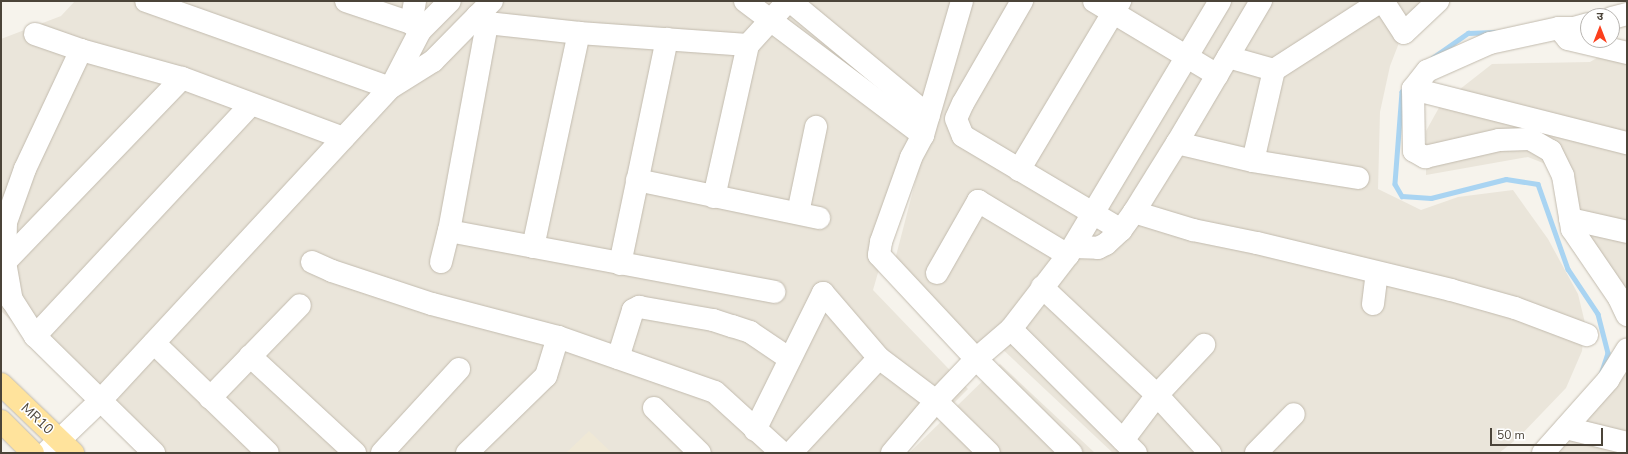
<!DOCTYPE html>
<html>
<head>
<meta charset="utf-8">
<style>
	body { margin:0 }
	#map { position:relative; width:1628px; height:454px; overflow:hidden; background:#f6f3ec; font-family:"Nunito Sans","Noto Sans Devanagari",sans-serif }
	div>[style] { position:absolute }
	.residential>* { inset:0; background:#eae5da }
	.education>* { inset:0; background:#efe8d6 }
	.stream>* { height:4.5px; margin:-2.25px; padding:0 2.25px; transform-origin:2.25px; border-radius:2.25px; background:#a9d4f2 }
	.roads { filter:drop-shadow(0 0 1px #c2bbae) drop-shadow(0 0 1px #c2bbae) }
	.minor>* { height:22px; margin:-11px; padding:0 11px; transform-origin:11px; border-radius:11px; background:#fff }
	.major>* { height:22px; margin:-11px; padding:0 11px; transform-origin:11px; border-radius:11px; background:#ffe39c }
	span { translate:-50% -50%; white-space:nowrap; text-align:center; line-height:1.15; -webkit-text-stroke:3px #fff; paint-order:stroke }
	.street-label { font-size:14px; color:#4b4439 }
	.frame { position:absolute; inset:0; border:2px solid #4b4439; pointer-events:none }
	.north { position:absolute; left:1580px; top:8px; width:40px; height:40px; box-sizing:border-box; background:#fff; border:1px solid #b7b4b0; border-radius:50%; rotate:0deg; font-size:11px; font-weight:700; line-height:16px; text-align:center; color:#4b4439 }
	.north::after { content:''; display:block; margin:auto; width:14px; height:18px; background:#fc3f1d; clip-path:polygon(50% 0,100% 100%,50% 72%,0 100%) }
	.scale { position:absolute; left:1490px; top:428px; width:113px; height:18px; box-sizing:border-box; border:2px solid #4b4439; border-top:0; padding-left:5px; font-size:12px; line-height:14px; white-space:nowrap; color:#4b4439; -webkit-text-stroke:3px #fff; paint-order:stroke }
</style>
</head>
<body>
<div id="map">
	<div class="residential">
		<i style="clip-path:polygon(75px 1px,957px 1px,873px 290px,968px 389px,904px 453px,151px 453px,1px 311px,1px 39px,61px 16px)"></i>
		<i style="clip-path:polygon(965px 1px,1438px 1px,1404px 30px,1390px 66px,1380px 112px,1378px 189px,1421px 210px,1458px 197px,1513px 190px,1548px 239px,1578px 294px,1585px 323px,1582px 351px,1566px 388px,1518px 438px,1499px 453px,1113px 453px,998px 345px,977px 366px,890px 279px,942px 79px)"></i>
		<i style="clip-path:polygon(1627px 40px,1627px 315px,1586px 261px,1562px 177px,1543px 163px,1528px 157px,1426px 175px,1426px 131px,1441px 104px,1492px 64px,1590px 62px)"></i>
		<i style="clip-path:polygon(1000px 364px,1095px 453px,909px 453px)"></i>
		<i style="clip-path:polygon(1627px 365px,1627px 453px,1551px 453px)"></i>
	</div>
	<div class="education">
		<i style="clip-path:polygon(589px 431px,612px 453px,566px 453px)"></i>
	</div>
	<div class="stream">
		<i style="left:1588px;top:16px;width:23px;rotate:-15deg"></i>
		<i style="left:1432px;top:58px;width:44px;rotate:-34.8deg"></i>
		<i style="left:1468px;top:33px;width:26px;rotate:-2deg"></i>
		<i style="left:1406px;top:87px;width:6px;rotate:129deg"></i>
		<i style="left:1402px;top:92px;width:92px;rotate:94.4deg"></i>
		<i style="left:1395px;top:184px;width:14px;rotate:60deg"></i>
		<i style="left:1402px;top:196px;width:29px;rotate:4deg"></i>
		<i style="left:1431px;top:198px;width:77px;rotate:-14.2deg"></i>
		<i style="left:1506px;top:179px;width:32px;rotate:9deg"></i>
		<i style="left:1538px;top:184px;width:90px;rotate:70.6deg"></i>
		<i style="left:1568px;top:269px;width:54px;rotate:56.3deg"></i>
		<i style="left:1598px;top:314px;width:40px;rotate:75.6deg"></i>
		<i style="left:1608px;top:353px;width:20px;rotate:108deg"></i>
	</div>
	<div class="roads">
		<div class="minor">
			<i style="left:146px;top:1px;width:259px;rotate:19.6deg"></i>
			<i style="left:346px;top:1px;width:69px;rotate:18.7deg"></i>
			<i style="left:415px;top:1px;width:22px;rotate:100deg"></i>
			<i style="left:411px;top:23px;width:12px;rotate:42deg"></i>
			<i style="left:745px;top:1px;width:223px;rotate:37deg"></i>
			<i style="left:790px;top:1px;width:180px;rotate:39.6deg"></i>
			<i style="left:962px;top:1px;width:140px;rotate:106.2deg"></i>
			<i style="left:923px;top:135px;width:26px;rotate:118deg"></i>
			<i style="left:911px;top:158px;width:89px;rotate:109.7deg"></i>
			<i style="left:881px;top:242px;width:13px;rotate:99deg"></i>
			<i style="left:879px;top:255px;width:142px;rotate:47deg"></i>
			<i style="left:976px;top:359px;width:134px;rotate:44.7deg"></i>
			<i style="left:1022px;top:1px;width:118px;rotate:120deg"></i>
			<i style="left:963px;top:103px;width:17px;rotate:114deg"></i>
			<i style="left:956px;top:119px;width:18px;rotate:68deg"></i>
			<i style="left:963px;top:136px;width:184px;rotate:30.7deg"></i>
			<i style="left:1094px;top:1px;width:144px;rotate:31deg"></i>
			<i style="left:1383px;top:1px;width:38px;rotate:57deg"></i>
			<i style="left:1404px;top:33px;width:47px;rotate:-43.3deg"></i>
			<i style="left:477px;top:16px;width:12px;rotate:35deg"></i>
			<i style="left:487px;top:23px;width:93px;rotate:6.2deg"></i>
			<i style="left:579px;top:33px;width:169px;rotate:4.1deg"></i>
			<i style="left:748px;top:45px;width:59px;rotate:-47.7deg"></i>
			<i style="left:1612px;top:18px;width:16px;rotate:-15deg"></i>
			<i style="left:1588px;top:24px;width:15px;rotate:164deg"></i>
			<i style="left:1574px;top:28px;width:15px;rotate:180deg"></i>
			<i style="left:1559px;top:28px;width:71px;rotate:167.7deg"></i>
			<i style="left:1490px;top:43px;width:69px;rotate:156deg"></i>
			<i style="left:1427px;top:71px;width:23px;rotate:128deg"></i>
			<i style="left:1413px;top:89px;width:62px;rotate:89.1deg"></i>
			<i style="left:1414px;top:151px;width:13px;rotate:29deg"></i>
			<i style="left:1425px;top:157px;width:76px;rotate:-12.9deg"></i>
			<i style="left:1499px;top:140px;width:31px;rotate:-2deg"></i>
			<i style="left:1530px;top:139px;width:24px;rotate:30deg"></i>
			<i style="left:1551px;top:151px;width:28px;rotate:64deg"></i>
			<i style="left:1563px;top:176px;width:54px;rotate:80.4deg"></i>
			<i style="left:1572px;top:229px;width:83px;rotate:55.7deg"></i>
			<i style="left:1619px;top:298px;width:19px;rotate:65deg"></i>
			<i style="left:1559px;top:28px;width:14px;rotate:51deg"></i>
			<i style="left:1568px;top:39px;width:61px;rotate:13.3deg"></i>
			<i style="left:35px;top:34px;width:49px;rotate:19.2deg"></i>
			<i style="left:81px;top:50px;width:105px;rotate:15.5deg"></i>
			<i style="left:182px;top:78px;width:172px;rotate:20.4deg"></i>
			<i style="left:81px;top:50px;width:132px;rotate:115.2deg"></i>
			<i style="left:25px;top:169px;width:56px;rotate:109.7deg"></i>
			<i style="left:6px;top:222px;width:40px;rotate:91.4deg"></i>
			<i style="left:5px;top:262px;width:39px;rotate:80deg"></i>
			<i style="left:12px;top:300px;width:43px;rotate:57.4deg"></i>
			<i style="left:35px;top:336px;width:167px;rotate:44.5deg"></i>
			<i style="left:1228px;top:57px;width:48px;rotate:15.8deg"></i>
			<i style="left:391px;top:87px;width:63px;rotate:-62.6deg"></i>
			<i style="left:420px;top:31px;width:42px;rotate:-45deg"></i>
			<i style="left:1413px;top:89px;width:221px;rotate:14.2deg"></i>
			<i style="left:1177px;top:143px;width:78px;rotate:13.3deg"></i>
			<i style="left:1019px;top:170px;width:197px;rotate:-59.1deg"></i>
			<i style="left:1358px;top:178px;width:106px;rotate:-170.8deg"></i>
			<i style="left:1253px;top:161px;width:93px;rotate:-77deg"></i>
			<i style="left:1274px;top:70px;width:127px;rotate:-32.8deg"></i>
			<i style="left:637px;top:180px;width:186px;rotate:11.8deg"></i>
			<i style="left:714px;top:197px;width:156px;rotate:-77.4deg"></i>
			<i style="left:1134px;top:212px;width:62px;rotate:17deg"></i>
			<i style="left:1193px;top:230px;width:65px;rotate:11.5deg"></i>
			<i style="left:1257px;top:243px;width:200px;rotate:13.6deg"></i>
			<i style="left:1451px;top:290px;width:66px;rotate:15.7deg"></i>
			<i style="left:1515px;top:308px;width:77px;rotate:20.6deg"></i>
			<i style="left:798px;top:213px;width:88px;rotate:-78.2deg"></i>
			<i style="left:1570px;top:219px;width:58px;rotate:12.8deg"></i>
			<i style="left:449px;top:231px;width:331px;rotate:10.6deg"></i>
			<i style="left:533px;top:247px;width:219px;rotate:-77.9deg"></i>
			<i style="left:1074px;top:247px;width:24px;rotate:2deg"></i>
			<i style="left:1098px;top:248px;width:9px;rotate:-27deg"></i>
			<i style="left:1106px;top:244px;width:21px;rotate:-43deg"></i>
			<i style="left:1121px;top:230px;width:22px;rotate:-54deg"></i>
			<i style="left:1134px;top:212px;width:81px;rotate:-58.1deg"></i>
			<i style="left:1177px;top:143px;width:165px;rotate:-59.4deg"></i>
			<i style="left:5px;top:262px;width:255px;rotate:-46.1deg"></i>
			<i style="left:312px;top:262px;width:22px;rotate:24deg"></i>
			<i style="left:332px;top:271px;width:105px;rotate:18.3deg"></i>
			<i style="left:432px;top:304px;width:130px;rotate:14.7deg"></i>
			<i style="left:558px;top:337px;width:166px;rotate:19.3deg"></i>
			<i style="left:715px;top:392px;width:91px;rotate:42.3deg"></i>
			<i style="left:441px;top:262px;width:32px;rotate:-76deg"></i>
			<i style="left:449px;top:231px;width:211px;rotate:-79.6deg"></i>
			<i style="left:620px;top:264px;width:230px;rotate:-78.2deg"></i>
			<i style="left:937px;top:273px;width:83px;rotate:-60.3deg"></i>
			<i style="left:978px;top:201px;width:105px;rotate:31deg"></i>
			<i style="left:1068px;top:255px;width:296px;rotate:-59.1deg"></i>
			<i style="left:1042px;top:287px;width:158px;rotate:43.2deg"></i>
			<i style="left:1157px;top:395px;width:79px;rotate:47.6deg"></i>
			<i style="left:1373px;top:304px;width:31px;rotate:-83deg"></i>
			<i style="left:1011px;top:329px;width:176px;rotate:44.8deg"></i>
			<i style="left:35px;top:336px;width:317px;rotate:-47deg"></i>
			<i style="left:154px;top:343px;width:158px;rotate:44deg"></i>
			<i style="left:250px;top:356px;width:143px;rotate:42.7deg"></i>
			<i style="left:618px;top:358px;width:50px;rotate:-72.6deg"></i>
			<i style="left:633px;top:310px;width:7px;rotate:-27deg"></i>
			<i style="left:639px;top:307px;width:75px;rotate:10deg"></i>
			<i style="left:713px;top:320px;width:20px;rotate:18deg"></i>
			<i style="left:732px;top:326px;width:19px;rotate:18deg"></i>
			<i style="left:750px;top:332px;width:48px;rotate:34deg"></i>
			<i style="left:210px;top:398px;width:129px;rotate:-45.9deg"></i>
			<i style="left:654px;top:408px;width:64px;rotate:44.4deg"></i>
			<i style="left:1566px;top:428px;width:63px;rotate:13.8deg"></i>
			<i style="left:755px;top:430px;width:153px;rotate:-63.6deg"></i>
			<i style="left:823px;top:293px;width:86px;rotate:49.3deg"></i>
			<i style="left:879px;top:358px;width:71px;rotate:37deg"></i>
			<i style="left:936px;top:401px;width:74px;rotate:44.5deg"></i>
			<i style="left:1123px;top:440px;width:56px;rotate:-52.9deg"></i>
			<i style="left:1157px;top:395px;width:69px;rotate:-46.8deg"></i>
			<i style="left:46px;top:453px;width:75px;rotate:-43.9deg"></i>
			<i style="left:100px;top:401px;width:427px;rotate:-47.2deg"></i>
			<i style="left:390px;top:88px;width:51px;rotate:-32.1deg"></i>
			<i style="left:433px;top:61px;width:84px;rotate:-45.5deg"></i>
			<i style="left:382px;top:453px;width:114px;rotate:-47.5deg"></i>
			<i style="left:467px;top:453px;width:110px;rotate:-44.3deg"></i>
			<i style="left:546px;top:376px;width:41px;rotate:-72.9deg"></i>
			<i style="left:791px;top:453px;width:129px;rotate:-47.2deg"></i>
			<i style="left:892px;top:453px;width:68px;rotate:-49.8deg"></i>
			<i style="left:936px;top:401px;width:58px;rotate:-46.4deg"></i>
			<i style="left:976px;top:359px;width:46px;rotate:-40.6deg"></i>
			<i style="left:1011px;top:329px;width:93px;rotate:-52.4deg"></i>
			<i style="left:1256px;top:453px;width:54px;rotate:-45.7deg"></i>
			<i style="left:1543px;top:453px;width:98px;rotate:-48.3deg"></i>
			<i style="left:1608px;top:380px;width:36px;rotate:-58deg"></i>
		</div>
		<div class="major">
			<i style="left:1px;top:384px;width:100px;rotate:43.8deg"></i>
			<i style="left:1px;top:421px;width:45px;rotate:45deg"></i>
		</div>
	</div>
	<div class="street-label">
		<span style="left:37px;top:419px;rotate:43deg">MR10</span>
	</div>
	<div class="frame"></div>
	<div class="north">उ</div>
	<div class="scale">50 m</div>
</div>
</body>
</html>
